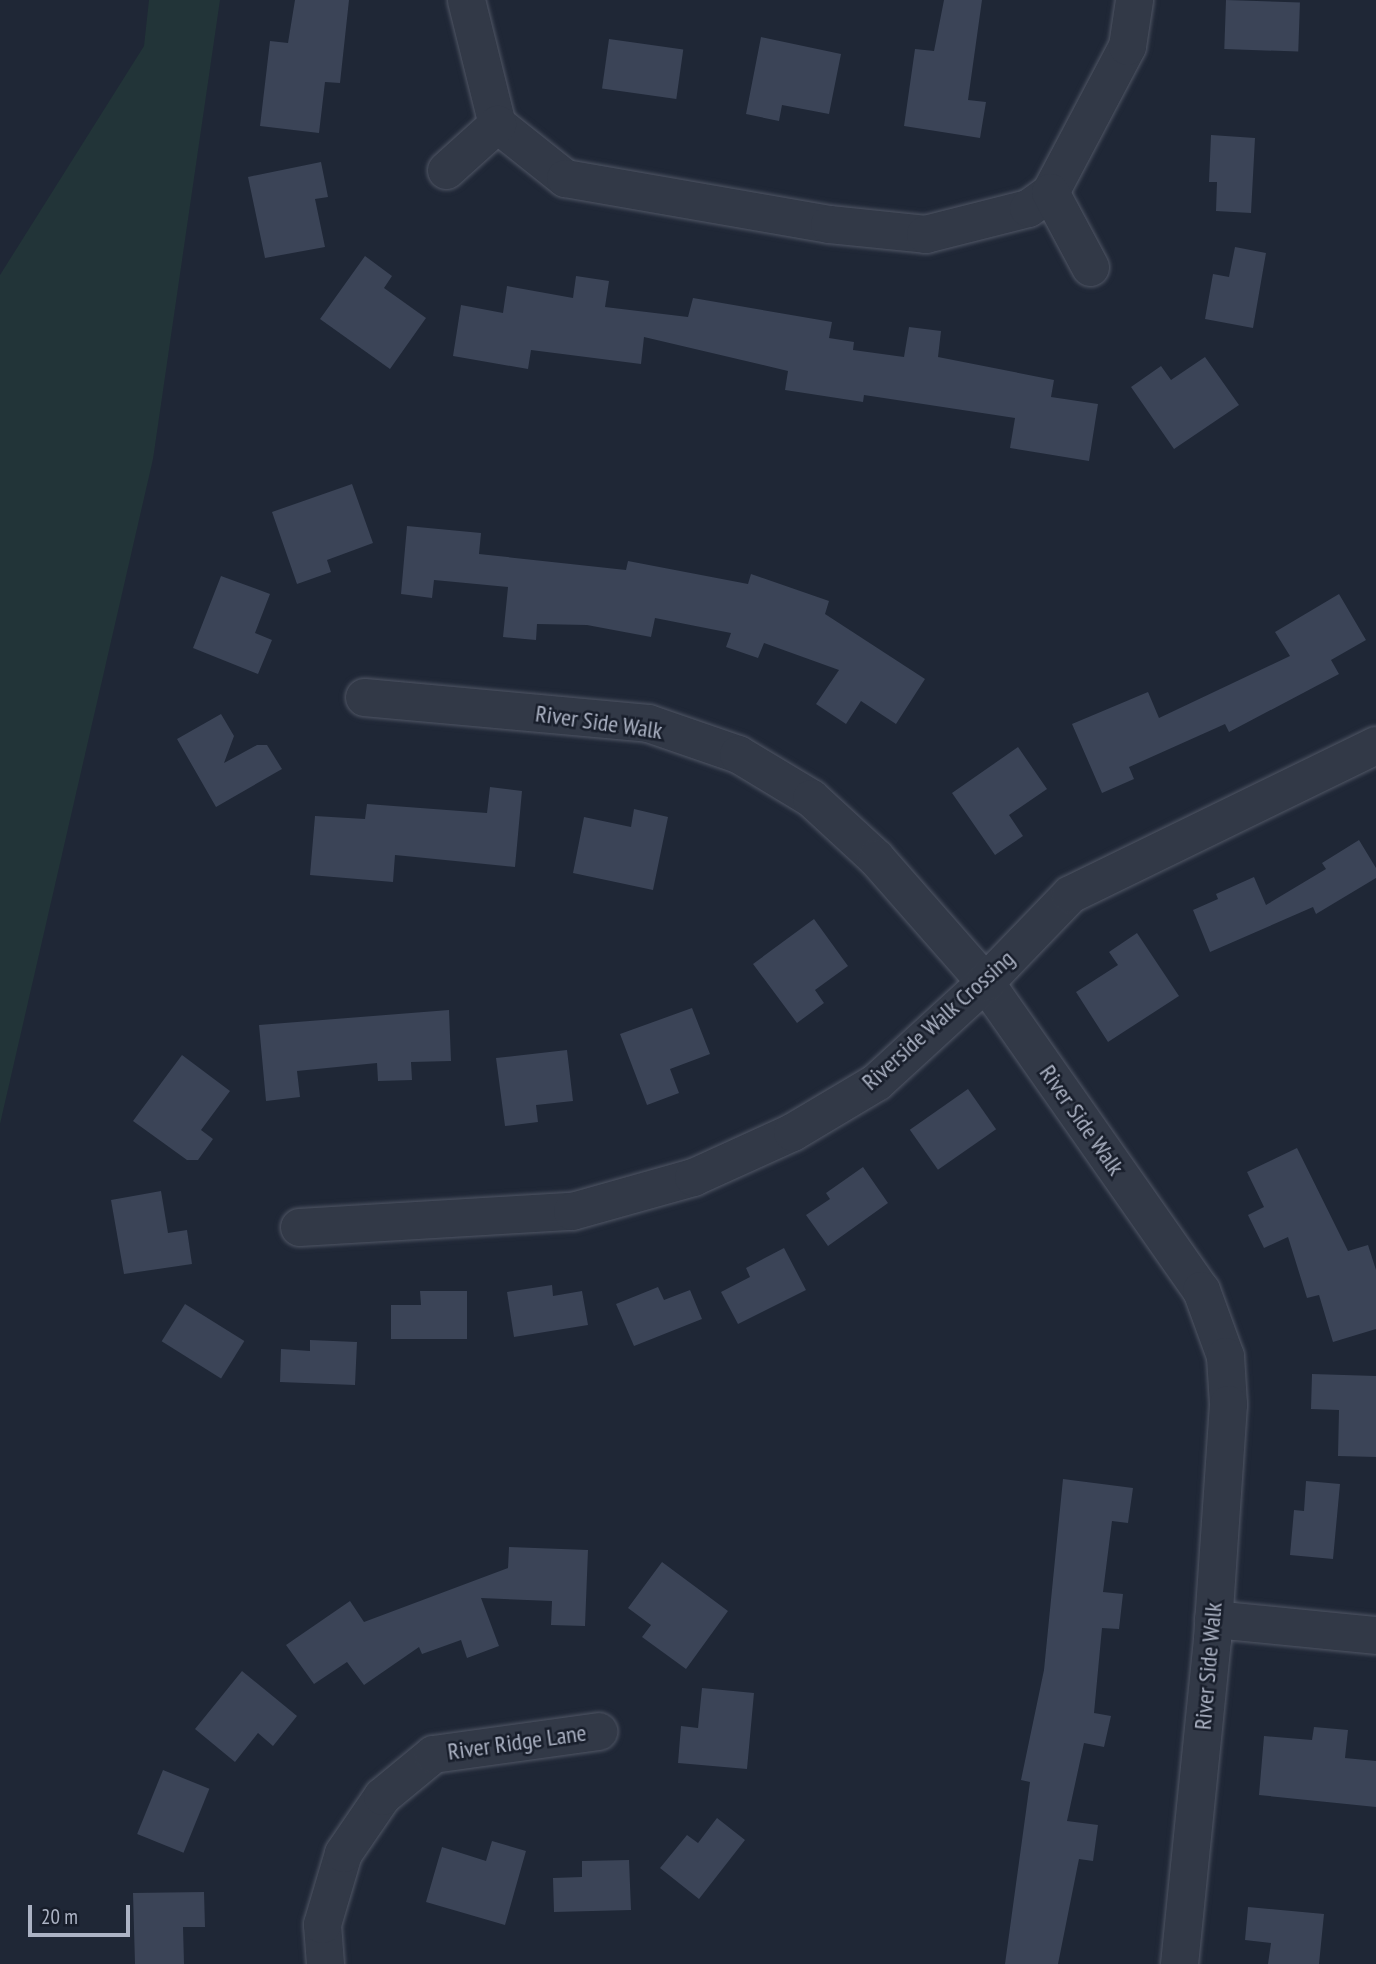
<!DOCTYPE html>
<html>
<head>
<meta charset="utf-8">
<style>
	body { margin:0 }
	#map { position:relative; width:1376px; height:1964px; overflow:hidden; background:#1f2736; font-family:"PT Sans Narrow",sans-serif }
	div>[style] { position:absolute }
	.green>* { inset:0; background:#223438 }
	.building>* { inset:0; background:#3b4457; transform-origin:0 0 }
	.roads { filter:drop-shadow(0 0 2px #505665) drop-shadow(0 0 2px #505665) }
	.minor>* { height:37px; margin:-18.5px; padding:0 18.5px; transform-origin:18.5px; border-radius:18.5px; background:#323947 }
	span { translate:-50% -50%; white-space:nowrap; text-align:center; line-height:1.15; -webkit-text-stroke:5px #181e2b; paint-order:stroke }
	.street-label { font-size:24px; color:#acb3c4 }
	.scale { position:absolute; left:28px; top:1905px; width:102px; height:32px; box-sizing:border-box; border:4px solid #acb3c4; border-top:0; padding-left:9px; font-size:21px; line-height:24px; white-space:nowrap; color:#acb3c4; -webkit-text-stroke:5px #181e2b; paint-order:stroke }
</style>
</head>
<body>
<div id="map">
	<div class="green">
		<i style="clip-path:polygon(149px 0,220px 0,153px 459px,0 1124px,0 275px,144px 46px)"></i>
	</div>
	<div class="building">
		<i style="clip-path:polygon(295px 0,349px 0,340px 83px,325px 82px,319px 133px,260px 126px,270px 41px,288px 43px)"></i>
		<i style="clip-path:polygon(944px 0,982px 0,968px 100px,986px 102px,980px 138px,904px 126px,915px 49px,934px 51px)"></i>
		<i style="left:1226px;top:0;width:74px;height:49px;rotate:2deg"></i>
		<i style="clip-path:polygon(761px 37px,841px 54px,829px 114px,782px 105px,779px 121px,746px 114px)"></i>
		<i style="left:609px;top:39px;width:75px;height:50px;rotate:8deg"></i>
		<i style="clip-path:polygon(1211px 135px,1255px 138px,1251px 213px,1216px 211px,1217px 182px,1209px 182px)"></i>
		<i style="clip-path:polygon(321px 162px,328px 197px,315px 199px,325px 247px,265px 258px,248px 177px)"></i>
		<i style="clip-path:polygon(1235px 247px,1266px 253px,1253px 328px,1205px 319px,1213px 274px,1229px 277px)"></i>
		<i style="clip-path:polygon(365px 256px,392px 276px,384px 288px,426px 318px,390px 369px,320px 319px)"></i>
		<i style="clip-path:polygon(576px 276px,609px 281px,605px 307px,688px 317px,693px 298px,832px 322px,829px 338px,854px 342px,853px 350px,904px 357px,909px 327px,941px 331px,938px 357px,1054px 380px,1051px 397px,1098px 404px,1089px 461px,1010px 448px,1015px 418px,864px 395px,863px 402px,785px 390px,788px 371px,644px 337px,641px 364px,531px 350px,528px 369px,453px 356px,461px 305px,503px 313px,507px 286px,573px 298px)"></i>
		<i style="clip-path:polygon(1205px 357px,1239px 405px,1174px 449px,1131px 387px,1161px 366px,1171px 380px)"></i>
		<i style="clip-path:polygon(352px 484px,373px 543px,327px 560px,331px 572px,297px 584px,272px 512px)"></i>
		<i style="clip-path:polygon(407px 526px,481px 533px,479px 554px,626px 570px,628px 561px,748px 584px,751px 574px,829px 601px,825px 614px,925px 679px,896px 724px,861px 701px,846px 724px,816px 704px,839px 670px,764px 643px,758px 658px,726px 647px,731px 633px,655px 618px,651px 637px,587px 625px,537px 624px,536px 640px,503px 637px,508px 587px,434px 580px,432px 598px,401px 594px)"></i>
		<i style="clip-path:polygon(221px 576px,270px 594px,255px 633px,272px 640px,258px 674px,193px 648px)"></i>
		<i style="clip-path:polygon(1339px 594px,1366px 640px,1331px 660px,1339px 674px,1229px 732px,1225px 724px,1129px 767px,1134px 779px,1102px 793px,1072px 724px,1148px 692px,1159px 718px,1290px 656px,1275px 632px)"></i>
		<i style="clip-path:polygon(221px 714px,234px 736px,224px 763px,257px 745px,267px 745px,282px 769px,216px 807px,177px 739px)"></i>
		<i style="clip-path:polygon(1018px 747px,1047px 789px,1009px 815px,1023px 836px,995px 855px,952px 793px)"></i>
		<i style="clip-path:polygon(490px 787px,522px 791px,515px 867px,395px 855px,393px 882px,310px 875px,315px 816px,365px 819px,367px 804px,487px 813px)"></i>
		<i style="clip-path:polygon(634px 809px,668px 817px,653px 890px,573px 873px,584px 817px,631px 827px)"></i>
		<i style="clip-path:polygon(1359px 840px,1376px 868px,1376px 878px,1316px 914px,1313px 907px,1210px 952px,1193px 910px,1218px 899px,1216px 894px,1254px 877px,1266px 905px,1326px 869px,1322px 863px)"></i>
		<i style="clip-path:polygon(814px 919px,848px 966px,815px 990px,824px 1003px,797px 1023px,753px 964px)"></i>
		<i style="clip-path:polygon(1137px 933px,1179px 996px,1108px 1042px,1076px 992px,1118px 965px,1109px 952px)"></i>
		<i style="clip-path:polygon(692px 1008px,710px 1054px,670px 1069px,679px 1093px,647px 1105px,620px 1034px)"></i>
		<i style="clip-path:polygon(449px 1010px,451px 1061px,411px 1062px,412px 1080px,378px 1081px,377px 1063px,297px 1071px,300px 1097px,266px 1101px,259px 1025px)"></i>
		<i style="clip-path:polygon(567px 1050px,573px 1101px,536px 1105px,538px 1122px,505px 1126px,496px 1058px)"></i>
		<i style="clip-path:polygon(182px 1055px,230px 1091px,201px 1130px,213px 1139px,198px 1160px,187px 1160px,133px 1121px)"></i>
		<i style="left:968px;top:1089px;width:49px;height:71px;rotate:55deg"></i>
		<i style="clip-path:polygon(1297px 1148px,1348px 1251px,1368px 1245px,1376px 1270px,1376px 1329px,1333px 1342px,1319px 1295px,1307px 1298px,1288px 1237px,1264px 1248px,1248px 1215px,1264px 1207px,1247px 1172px)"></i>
		<i style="clip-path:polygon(863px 1167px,888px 1203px,828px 1246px,806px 1215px,830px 1199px,826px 1193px)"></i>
		<i style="clip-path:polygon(161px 1191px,168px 1233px,187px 1230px,192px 1264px,124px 1274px,111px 1200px)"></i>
		<i style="clip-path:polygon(784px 1248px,806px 1290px,738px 1324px,721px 1292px,750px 1277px,746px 1268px)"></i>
		<i style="clip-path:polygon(552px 1285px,553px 1296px,582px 1291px,588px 1325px,514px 1337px,507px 1292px)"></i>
		<i style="clip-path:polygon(658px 1287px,664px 1300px,690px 1290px,702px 1319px,634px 1346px,616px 1304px)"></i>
		<i style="clip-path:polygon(420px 1291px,467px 1291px,467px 1339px,391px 1339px,391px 1305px,421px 1305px)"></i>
		<i style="left:185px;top:1304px;width:70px;height:44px;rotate:32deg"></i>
		<i style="clip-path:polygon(310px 1340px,357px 1342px,355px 1385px,280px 1382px,281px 1349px,310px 1351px)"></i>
		<i style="clip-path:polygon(1312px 1374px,1376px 1376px,1376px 1457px,1338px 1456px,1339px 1410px,1311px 1409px)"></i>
		<i style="clip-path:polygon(1063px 1479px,1133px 1488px,1128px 1523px,1112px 1521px,1103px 1592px,1123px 1594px,1119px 1629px,1102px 1628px,1094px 1713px,1111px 1716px,1104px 1747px,1084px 1743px,1067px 1821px,1098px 1825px,1093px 1861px,1079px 1859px,1058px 1964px,1005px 1964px,1030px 1782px,1021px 1780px,1044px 1670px)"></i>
		<i style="clip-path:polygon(1306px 1481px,1340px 1484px,1333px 1559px,1290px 1555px,1294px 1510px,1304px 1511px)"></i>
		<i style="clip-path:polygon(509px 1547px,588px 1550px,585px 1626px,551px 1625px,552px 1601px,481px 1598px,499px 1646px,467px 1658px,461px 1640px,422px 1654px,419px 1647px,364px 1685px,347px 1662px,314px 1684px,286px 1645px,350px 1601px,364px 1622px,508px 1568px)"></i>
		<i style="clip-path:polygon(662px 1562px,728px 1611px,686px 1669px,642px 1637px,651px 1625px,628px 1608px)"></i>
		<i style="clip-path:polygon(242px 1671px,297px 1716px,273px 1746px,258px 1733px,235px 1762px,195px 1729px)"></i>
		<i style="clip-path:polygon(702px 1688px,754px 1693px,747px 1769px,678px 1763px,681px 1726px,698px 1728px)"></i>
		<i style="clip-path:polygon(1314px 1727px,1348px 1730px,1345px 1758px,1376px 1761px,1376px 1807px,1259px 1795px,1264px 1736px,1312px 1740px)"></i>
		<i style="left:163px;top:1770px;width:50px;height:69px;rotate:22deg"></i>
		<i style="clip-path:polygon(717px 1818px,745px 1840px,699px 1899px,660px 1868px,687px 1835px,698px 1843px)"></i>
		<i style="clip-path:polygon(492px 1841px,526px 1851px,505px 1925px,426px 1902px,442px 1847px,486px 1861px)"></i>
		<i style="clip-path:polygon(629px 1860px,631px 1910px,554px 1912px,553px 1878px,582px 1877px,582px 1861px)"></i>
		<i style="clip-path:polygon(204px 1892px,205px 1927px,183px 1927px,184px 1964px,135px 1964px,133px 1893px)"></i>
		<i style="clip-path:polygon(1248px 1907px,1324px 1914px,1319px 1964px,1268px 1964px,1271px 1943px,1245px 1940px)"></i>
	</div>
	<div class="roads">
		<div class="minor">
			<i style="left:466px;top:0;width:128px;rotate:76deg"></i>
			<i style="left:497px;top:124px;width:87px;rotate:38.5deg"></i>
			<i style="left:565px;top:178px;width:268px;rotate:9.9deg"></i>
			<i style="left:829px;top:224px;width:97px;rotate:5.9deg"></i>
			<i style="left:925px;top:234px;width:106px;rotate:-14.2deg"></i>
			<i style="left:1028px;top:208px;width:27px;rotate:-36deg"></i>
			<i style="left:1050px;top:192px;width:165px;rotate:-62.2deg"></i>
			<i style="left:1127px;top:46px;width:47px;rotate:-81.3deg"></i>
			<i style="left:446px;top:170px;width:69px;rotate:-42deg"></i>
			<i style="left:1050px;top:192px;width:85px;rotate:61.9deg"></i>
			<i style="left:364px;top:697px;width:285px;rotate:5.2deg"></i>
			<i style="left:648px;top:723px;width:95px;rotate:19deg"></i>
			<i style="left:738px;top:754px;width:85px;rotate:31.1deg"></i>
			<i style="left:811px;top:798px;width:88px;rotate:42.7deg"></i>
			<i style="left:876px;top:858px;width:165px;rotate:48.7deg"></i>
			<i style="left:985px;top:982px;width:376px;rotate:55deg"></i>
			<i style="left:1201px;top:1290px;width:70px;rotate:70deg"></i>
			<i style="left:1225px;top:1356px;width:48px;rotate:86.4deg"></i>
			<i style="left:1228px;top:1404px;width:236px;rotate:93.9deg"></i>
			<i style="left:1212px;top:1639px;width:327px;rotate:95.8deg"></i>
			<i style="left:299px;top:1227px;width:273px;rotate:-3.4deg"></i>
			<i style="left:572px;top:1211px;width:126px;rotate:-15.7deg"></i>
			<i style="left:693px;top:1177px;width:109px;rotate:-24.4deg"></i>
			<i style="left:792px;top:1132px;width:98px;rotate:-30.8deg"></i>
			<i style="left:876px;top:1082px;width:148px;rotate:-42.5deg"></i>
			<i style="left:985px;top:982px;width:122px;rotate:-46deg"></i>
			<i style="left:1070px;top:894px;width:340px;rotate:-26deg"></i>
			<i style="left:1213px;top:1619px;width:164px;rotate:5.6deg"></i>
			<i style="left:325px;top:1964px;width:40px;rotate:-94.3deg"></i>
			<i style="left:322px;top:1924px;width:74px;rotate:-73.5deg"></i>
			<i style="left:343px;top:1853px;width:69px;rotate:-55.6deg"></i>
			<i style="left:382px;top:1796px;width:66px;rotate:-39.5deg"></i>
			<i style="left:433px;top:1754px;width:167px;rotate:-7.9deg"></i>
		</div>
	</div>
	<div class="street-label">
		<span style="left:599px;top:722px;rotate:8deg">River Side Walk</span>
		<span style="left:938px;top:1020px;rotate:-42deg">Riverside Walk Crossing</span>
		<span style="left:1082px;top:1120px;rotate:55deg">River Side Walk</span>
		<span style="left:1208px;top:1666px;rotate:-85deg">River Side Walk</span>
		<span style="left:517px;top:1742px;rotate:-8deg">River Ridge Lane</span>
	</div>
	<div class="scale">20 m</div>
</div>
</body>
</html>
